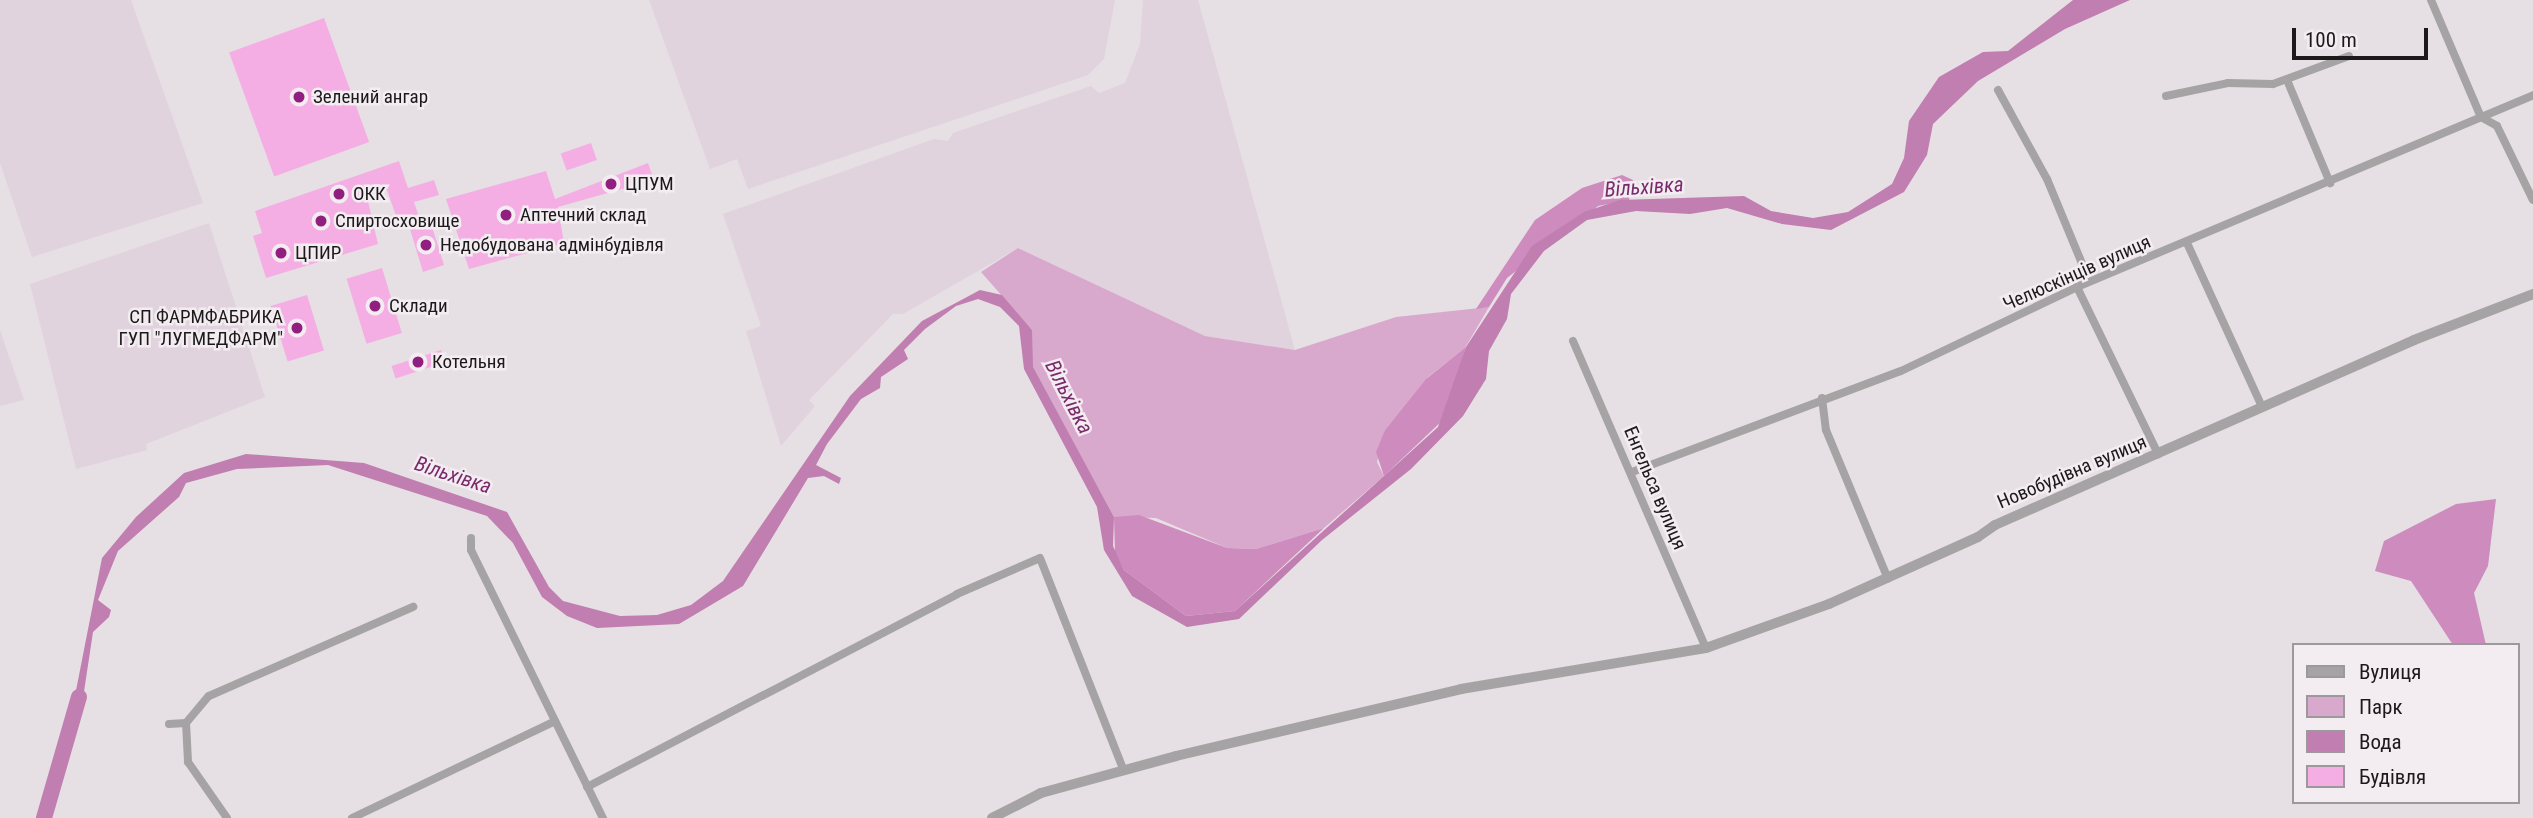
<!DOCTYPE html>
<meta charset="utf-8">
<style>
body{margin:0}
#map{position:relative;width:2533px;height:818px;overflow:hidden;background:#e6dfe4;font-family:"Roboto Condensed",sans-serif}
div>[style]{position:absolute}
.built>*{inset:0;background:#e1d3dd}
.green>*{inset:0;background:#d9a9cd}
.forest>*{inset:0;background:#ce8bbe}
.water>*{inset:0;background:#c07eb1}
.river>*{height:16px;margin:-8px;padding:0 8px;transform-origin:8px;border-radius:8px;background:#c07eb1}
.building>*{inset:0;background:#f4aee3;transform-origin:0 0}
.minor>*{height:8px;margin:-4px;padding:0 4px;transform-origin:4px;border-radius:4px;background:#a6a3a5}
.tertiary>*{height:10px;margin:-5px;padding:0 5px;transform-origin:5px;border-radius:5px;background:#a6a3a5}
.dots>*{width:19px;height:19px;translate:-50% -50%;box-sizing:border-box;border:4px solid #f3ecf1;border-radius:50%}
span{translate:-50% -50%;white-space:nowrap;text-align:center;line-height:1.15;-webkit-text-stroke:5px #f3ecf1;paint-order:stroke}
.poi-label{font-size:19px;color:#1c191b}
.left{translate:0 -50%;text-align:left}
.right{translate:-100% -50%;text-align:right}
.street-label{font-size:19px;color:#1c191b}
.water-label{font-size:21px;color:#792a6b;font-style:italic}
.legend{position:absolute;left:2292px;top:643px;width:228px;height:161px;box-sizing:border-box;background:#f3ecf1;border:2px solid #9d989b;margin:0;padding:9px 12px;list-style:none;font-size:21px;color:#1c191b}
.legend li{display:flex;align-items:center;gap:14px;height:35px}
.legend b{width:35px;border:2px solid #9d989b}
.scale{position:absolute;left:2292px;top:28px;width:136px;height:32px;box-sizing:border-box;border:4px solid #1c191b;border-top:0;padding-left:9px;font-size:21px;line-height:24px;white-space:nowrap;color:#1c191b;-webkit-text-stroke:5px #f3ecf1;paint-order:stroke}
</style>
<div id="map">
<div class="built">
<div style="clip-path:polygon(0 0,131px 0,203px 203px,32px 257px,0 163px)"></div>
<div style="clip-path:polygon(649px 0,1115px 0,1104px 59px,1088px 75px,748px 189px,737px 159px,710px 169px)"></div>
<div style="clip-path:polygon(1143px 0,1198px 0,1295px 350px,1205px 336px,1018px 248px,903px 314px,893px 314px,809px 400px,815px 406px,781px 446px,746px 331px,761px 326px,723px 214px,934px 139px,948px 141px,953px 133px,1091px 86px,1099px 93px,1125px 83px,1140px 44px)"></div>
<div style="clip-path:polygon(209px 223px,265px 397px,146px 444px,147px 450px,76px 469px,30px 284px)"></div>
<div style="clip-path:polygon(0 330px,24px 400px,0 406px)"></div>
</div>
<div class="green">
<div style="clip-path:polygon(1018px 248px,1205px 336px,1295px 350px,1396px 317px,1489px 307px,1465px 348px,1428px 377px,1385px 430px,1377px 462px,1384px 476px,1324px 528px,1256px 549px,1227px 548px,1156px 518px,1114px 517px,1032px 367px,1032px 330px,981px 272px)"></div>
</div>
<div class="forest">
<div style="clip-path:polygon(1622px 175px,1633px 180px,1629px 200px,1598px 206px,1507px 278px,1489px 307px,1476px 309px,1535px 220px,1582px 188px)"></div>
<div style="clip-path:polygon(1466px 347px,1445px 418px,1384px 476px,1376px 452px,1385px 430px,1426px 379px)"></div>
<div style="clip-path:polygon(2496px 499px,2488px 566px,2474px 593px,2486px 645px,2453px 645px,2411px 581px,2375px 571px,2384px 541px,2456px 504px)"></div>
<div style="clip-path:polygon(1139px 515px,1227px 548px,1256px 549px,1324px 528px,1235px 611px,1186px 616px,1124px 570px,1115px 552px,1114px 517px)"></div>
</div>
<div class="water">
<div style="clip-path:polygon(2073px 0,2130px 0,2065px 29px,1978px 81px,1933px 124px,1927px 155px,1904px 192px,1831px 230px,1782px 224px,1727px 208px,1690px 214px,1636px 211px,1587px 220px,1544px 251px,1511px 294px,1507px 319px,1489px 351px,1486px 379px,1463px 416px,1411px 469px,1322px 540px,1239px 619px,1187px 627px,1132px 596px,1104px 550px,1097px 507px,1024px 369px,1019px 326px,1000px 307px,978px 299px,956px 306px,925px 329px,904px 350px,908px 359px,881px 377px,880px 388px,861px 399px,827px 444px,816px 465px,841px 478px,839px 484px,824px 476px,808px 478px,743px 586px,679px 624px,597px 628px,567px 616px,542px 597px,513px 543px,487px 516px,328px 465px,237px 469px,186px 483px,179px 497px,118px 551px,98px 600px,111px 610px,109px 617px,93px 632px,80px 718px,71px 716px,102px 558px,136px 517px,184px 473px,246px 454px,364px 463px,507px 512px,549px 587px,563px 601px,620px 616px,657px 615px,691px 605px,723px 581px,850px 396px,922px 321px,980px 290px,1002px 295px,1032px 330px,1033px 367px,1114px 517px,1113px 546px,1124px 570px,1186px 616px,1235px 611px,1438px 427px,1466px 347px,1532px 246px,1584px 212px,1620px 200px,1744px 196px,1771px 211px,1813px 218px,1848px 212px,1892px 184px,1904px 158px,1909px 121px,1939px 77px,1983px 52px,2008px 51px)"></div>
</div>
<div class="river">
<div style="left:44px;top:818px;width:126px;rotate:-73.9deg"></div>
</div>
<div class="building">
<div style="left:324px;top:18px;width:132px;height:101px;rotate:70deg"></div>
<div style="left:591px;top:143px;width:18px;height:32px;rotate:71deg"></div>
<div style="clip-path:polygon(399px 161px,408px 188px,434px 180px,439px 195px,414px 202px,420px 220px,429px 217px,444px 265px,423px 272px,406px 216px,397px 219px,387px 190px,367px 197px,378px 244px,266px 278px,253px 236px,262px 233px,255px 211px)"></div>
<div style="clip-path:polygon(648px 163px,654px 180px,558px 207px,564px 243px,469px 269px,446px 199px,546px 171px,555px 199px)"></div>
<div style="left:382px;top:268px;width:68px;height:37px;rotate:73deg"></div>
<div style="left:307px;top:295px;width:58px;height:38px;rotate:73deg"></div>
<div style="left:441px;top:350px;width:13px;height:52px;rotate:72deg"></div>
</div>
<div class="minor">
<div style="left:2431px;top:0;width:127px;rotate:66.9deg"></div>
<div style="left:2481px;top:117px;width:18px;rotate:29deg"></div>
<div style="left:2497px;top:126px;width:82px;rotate:64.1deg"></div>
<div style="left:2287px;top:80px;width:112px;rotate:67.3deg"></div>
<div style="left:1998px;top:90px;width:102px;rotate:61.2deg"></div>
<div style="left:2047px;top:179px;width:94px;rotate:67.5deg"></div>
<div style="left:2083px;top:266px;width:22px;rotate:106deg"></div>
<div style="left:2077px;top:287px;width:186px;rotate:64.1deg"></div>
<div style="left:2166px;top:96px;width:63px;rotate:-11.8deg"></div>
<div style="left:2228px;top:83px;width:45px;rotate:1.3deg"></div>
<div style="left:2273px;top:84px;width:81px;rotate:-20.2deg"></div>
<div style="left:2187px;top:243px;width:180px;rotate:65.4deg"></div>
<div style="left:1573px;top:341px;width:335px;rotate:66.6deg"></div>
<div style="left:1822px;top:398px;width:32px;rotate:83deg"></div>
<div style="left:1826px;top:430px;width:161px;rotate:67.4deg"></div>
<div style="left:1632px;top:472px;width:287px;rotate:-20.6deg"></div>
<div style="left:1901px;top:371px;width:195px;rotate:-25.5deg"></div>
<div style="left:2077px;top:287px;width:495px;rotate:-22.8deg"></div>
<div style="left:471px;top:538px;width:12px;rotate:90deg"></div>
<div style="left:471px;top:550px;width:299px;rotate:63.8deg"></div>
<div style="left:186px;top:723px;width:39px;rotate:87deg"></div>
<div style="left:188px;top:762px;width:68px;rotate:55.1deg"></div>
<div style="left:169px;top:724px;width:17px;rotate:-3deg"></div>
<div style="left:186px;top:723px;width:35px;rotate:-50deg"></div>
<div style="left:209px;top:696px;width:223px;rotate:-23.6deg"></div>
<div style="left:587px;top:787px;width:417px;rotate:-27.5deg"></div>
<div style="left:957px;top:594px;width:90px;rotate:-23.4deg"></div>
<div style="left:1040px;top:558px;width:227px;rotate:68.5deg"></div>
<div style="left:352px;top:818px;width:225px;rotate:-25.5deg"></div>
</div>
<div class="tertiary">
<div style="left:992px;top:818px;width:55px;rotate:-27deg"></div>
<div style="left:1041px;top:793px;width:140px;rotate:-15.3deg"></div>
<div style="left:1176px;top:756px;width:293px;rotate:-13.2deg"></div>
<div style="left:1461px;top:689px;width:248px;rotate:-9.5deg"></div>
<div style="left:1706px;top:648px;width:131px;rotate:-19.7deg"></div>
<div style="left:1829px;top:604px;width:163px;rotate:-24.2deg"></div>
<div style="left:1978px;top:537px;width:21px;rotate:-35deg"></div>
<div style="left:1995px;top:525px;width:458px;rotate:-23.8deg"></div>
<div style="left:2414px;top:340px;width:128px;rotate:-21.1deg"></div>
</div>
<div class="dots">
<div style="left:299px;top:97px;background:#911f80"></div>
<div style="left:611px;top:184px;background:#911f80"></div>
<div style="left:339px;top:194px;background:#911f80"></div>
<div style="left:506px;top:215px;background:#911f80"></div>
<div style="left:321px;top:221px;background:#911f80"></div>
<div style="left:426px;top:245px;background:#911f80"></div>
<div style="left:281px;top:253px;background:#911f80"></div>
<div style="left:375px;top:306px;background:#911f80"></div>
<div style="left:297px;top:328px;background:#911f80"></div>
<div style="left:418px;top:362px;background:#911f80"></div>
</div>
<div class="poi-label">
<span class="left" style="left:313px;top:97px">Зелений ангар</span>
<span class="left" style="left:625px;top:184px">ЦПУМ</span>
<span class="left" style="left:353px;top:194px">ОКК</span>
<span class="left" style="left:520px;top:215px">Аптечний склад</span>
<span class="left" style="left:335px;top:221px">Спиртосховище</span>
<span class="left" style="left:440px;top:245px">Недобудована адмінбудівля</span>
<span class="left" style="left:295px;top:253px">ЦПИР</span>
<span class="left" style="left:389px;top:306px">Склади</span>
<span class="right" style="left:283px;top:328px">СП ФАРМФАБРИКА<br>ГУП "ЛУГМЕДФАРМ"</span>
<span class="left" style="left:432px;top:362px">Котельня</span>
</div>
<div class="street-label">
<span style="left:2077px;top:273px;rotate:-24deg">Челюскінців вулиця</span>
<span style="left:2072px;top:472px;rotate:-23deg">Новобудівна вулиця</span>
<span style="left:1655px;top:488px;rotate:67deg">Енгельса вулиця</span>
</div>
<div class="water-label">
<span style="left:1644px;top:187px;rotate:-4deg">Вільхівка</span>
<span style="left:1069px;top:397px;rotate:63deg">Вільхівка</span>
<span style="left:453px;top:475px;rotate:18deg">Вільхівка</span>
</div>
<ul class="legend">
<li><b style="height:9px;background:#a6a3a5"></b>Вулиця</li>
<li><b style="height:19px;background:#d9a9cd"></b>Парк</li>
<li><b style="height:19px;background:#c07eb1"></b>Вода</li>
<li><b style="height:19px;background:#f4aee3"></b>Будівля</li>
</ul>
<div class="scale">100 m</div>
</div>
